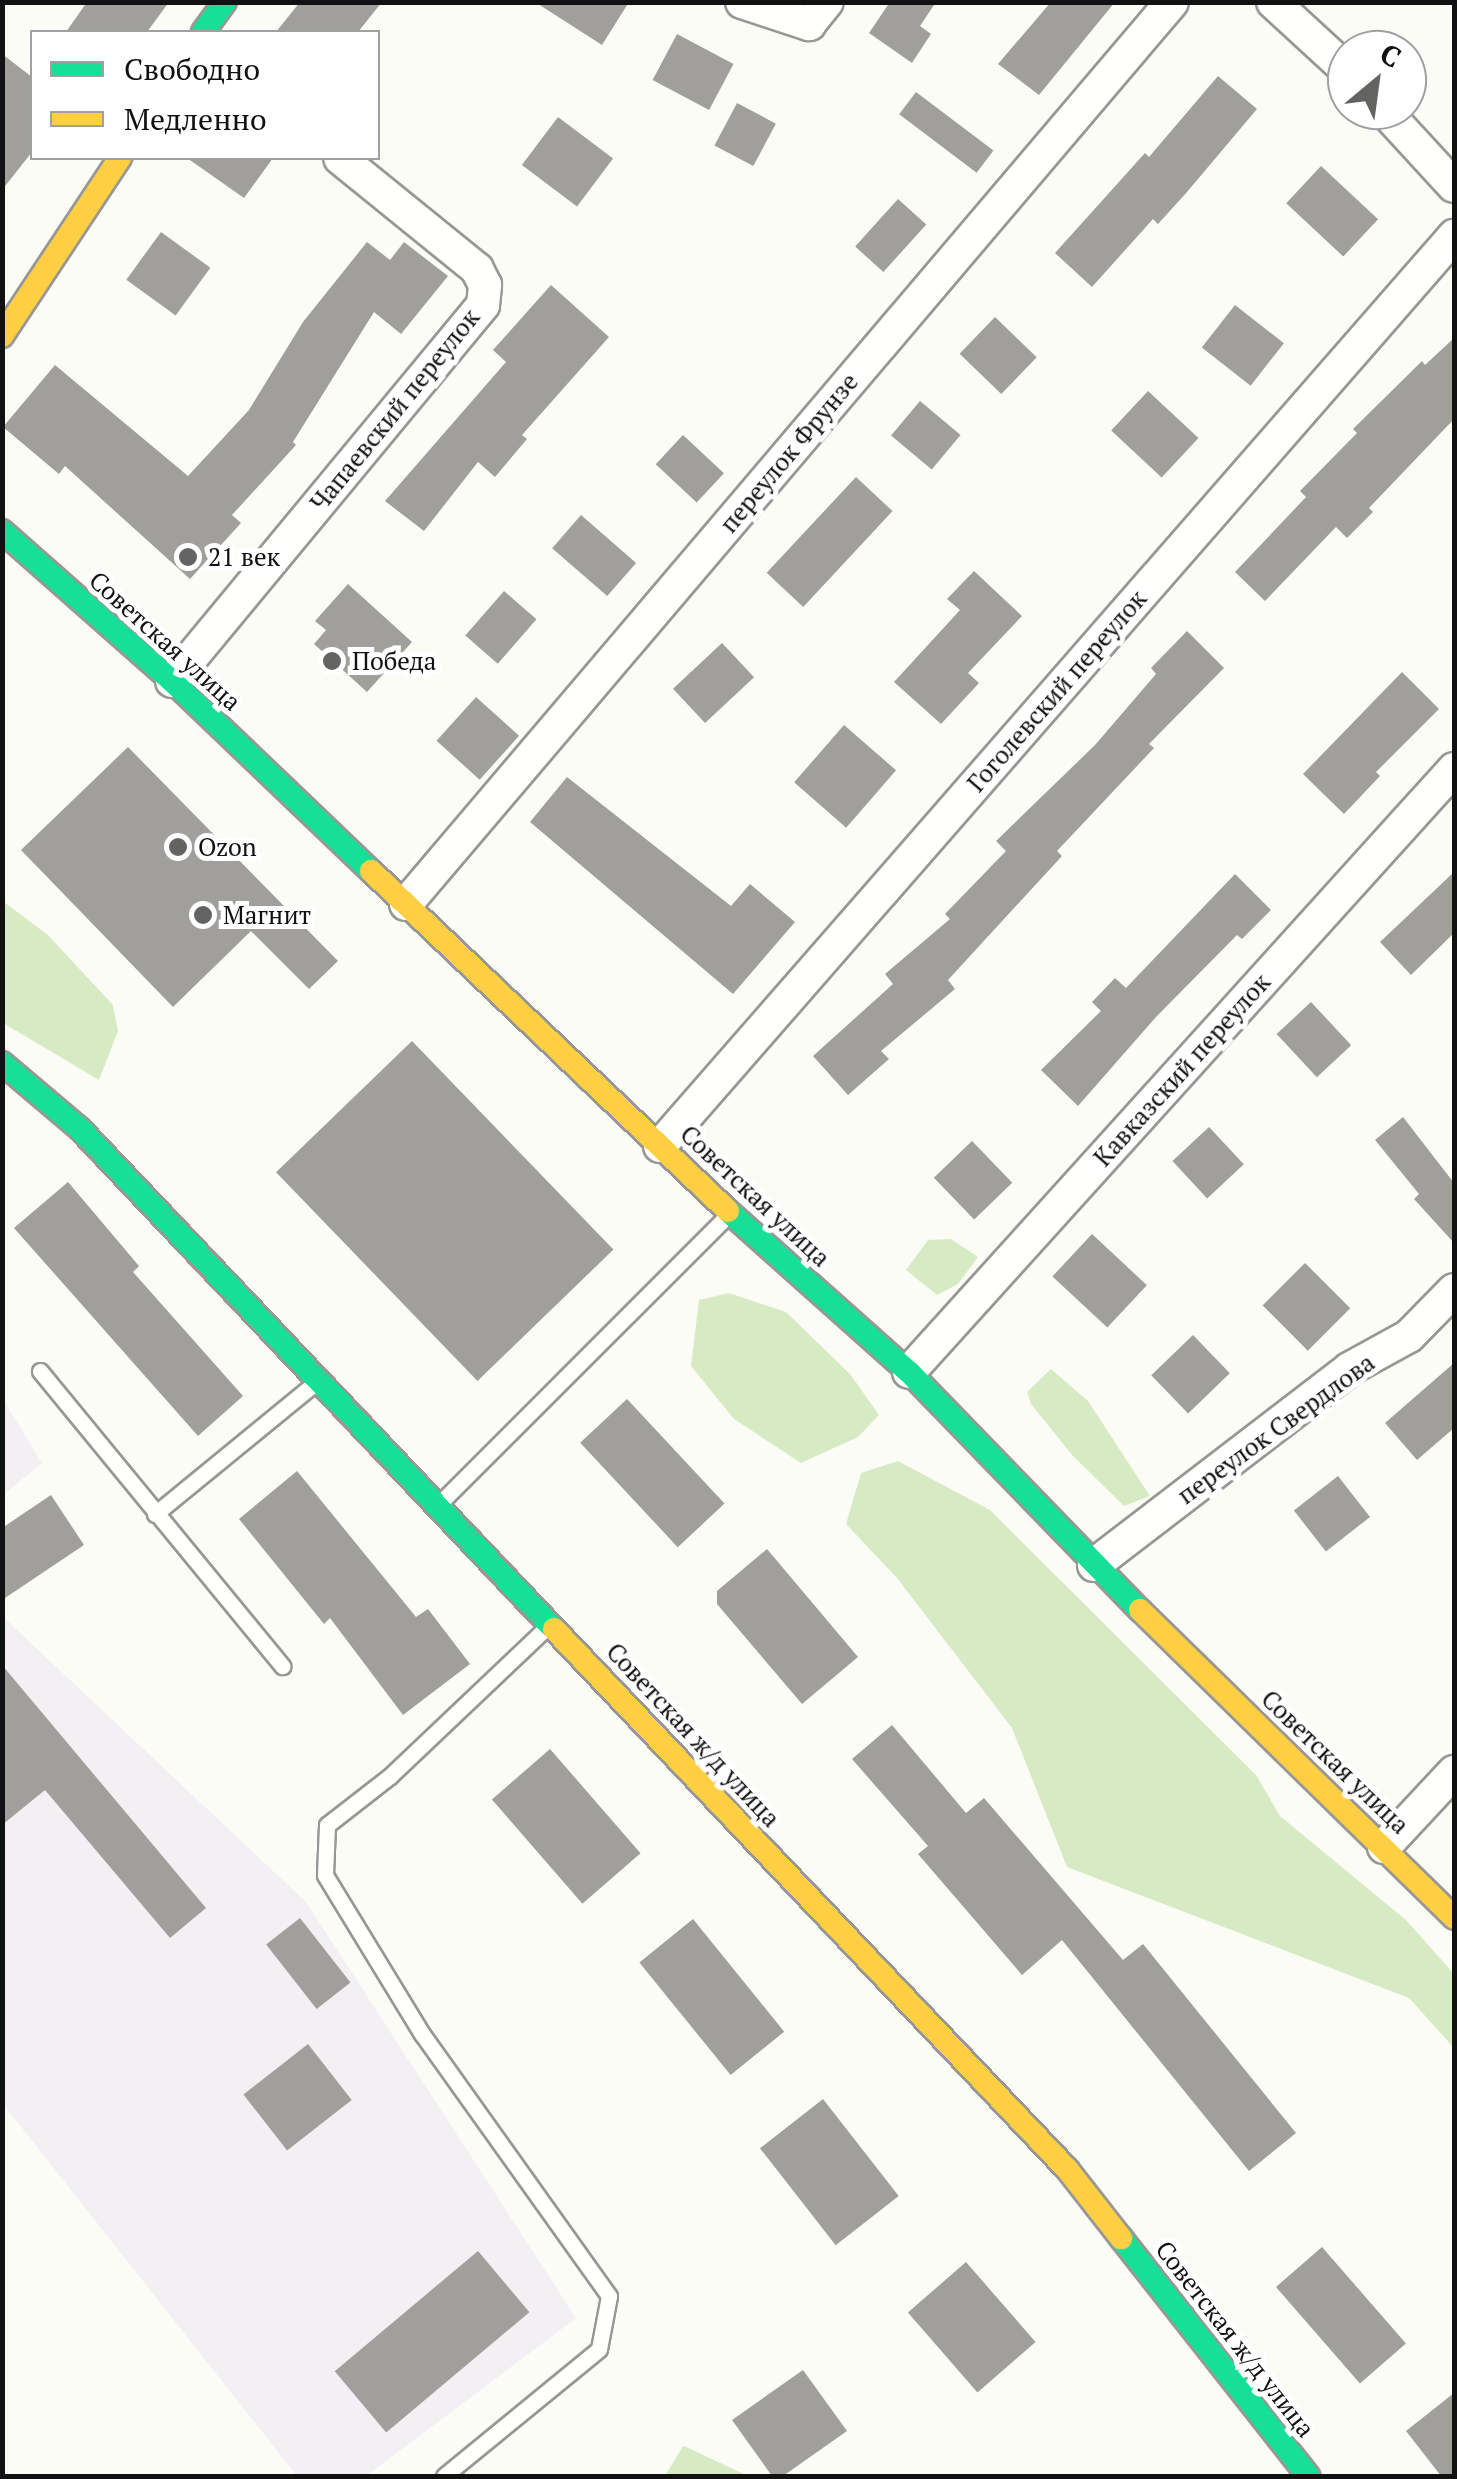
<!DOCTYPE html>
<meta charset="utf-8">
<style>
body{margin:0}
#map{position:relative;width:1457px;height:2479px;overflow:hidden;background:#fcfcf7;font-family:"PT Serif",serif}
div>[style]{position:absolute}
.industrial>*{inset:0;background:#f4eff3}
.forest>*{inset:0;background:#d6ebc4}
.building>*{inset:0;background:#a09f9c;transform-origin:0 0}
.roads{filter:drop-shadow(2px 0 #979795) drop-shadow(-2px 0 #979795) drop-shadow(0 2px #979795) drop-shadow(0 -2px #979795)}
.lane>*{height:15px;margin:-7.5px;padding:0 7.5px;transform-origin:7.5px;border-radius:7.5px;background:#fffffe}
.street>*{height:32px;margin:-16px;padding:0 16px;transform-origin:16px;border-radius:16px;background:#fffffe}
.fast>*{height:22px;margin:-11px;padding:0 11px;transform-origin:11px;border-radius:11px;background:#16e098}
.slow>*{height:22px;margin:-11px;padding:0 11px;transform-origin:11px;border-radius:11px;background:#ffcf43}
.dots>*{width:28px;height:28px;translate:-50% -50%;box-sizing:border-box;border:5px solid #fff;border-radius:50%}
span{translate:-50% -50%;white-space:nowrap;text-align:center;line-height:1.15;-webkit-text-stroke:10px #fff;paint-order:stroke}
.street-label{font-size:25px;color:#111}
.poi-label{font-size:25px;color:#111}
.left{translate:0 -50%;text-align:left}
.frame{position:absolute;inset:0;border:5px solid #111;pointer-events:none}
.legend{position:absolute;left:30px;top:30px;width:350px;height:130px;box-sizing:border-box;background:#fff;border:2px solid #a0a0a0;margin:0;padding:12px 18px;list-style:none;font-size:30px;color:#111}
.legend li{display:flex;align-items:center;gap:20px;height:50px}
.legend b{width:50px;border:2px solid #a0a0a0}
.north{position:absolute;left:1327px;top:30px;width:100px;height:100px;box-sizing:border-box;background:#fff;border:2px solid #a0a0a0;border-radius:50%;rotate:29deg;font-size:28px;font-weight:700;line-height:40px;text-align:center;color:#111}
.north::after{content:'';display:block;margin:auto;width:35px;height:45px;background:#636362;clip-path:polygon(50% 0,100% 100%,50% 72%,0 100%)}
</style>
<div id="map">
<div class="industrial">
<div style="clip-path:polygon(3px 1399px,42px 1463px,3px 1495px,2px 1495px)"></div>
<div style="clip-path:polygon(2px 1616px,306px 1902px,576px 2318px,366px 2476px,297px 2476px,3px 2104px)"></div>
</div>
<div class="forest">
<div style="clip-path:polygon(4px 902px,48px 935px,113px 1005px,118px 1031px,99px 1080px,3px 1023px)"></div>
<div style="clip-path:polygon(951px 1239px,978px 1257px,958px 1284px,937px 1295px,906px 1270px,928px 1240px)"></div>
<div style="clip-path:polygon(729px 1293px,786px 1312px,850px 1374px,879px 1415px,858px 1437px,801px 1463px,734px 1419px,691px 1366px,699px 1300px)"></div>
<div style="clip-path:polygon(1051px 1369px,1088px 1401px,1150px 1496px,1124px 1506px,1073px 1456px,1031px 1404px,1027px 1392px)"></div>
<div style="clip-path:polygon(898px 1461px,990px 1510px,1256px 1775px,1280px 1816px,1406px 1920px,1454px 1974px,1454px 2048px,1409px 1998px,1067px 1867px,1012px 1728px,897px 1578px,846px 1524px,861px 1473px)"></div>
<div style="clip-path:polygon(683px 2446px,684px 2446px,748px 2476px,665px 2476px)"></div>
</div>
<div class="building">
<div style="clip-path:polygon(87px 2px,169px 2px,147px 32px,66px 32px)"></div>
<div style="clip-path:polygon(300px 2px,382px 2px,358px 32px,276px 32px)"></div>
<div style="clip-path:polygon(535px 2px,629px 2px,602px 45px)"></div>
<div style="clip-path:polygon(890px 2px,936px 2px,920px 26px,931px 34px,912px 63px,869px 33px)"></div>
<div style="clip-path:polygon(1051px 2px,1115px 2px,1039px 95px,998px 64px)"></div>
<div style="left:677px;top:34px;width:64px;height:52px;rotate:28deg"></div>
<div style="clip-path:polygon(2px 54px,32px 77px,32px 152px,2px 190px)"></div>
<div style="clip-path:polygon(1218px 76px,1257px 109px,1187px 192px,1158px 224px,1153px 219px,1092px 287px,1055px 253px,1145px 153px,1149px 157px)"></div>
<div style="left:916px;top:92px;width:97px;height:28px;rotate:37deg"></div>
<div style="left:737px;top:103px;width:44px;height:48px;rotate:28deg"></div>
<div style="left:558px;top:117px;width:69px;height:60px;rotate:37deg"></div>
<div style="clip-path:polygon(187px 158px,273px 158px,244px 198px)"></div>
<div style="left:1321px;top:166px;width:78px;height:51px;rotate:43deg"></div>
<div style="left:898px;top:199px;width:38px;height:64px;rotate:42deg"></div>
<div style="left:161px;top:232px;width:61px;height:59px;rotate:36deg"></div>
<div style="clip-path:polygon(367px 242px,390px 260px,404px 242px,448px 276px,401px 334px,374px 312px,293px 442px,296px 445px,232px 515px,241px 523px,190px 579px,65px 466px,59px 474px,3px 427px,55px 365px,188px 476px,249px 410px,303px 322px)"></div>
<div style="clip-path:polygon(551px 285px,609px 337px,522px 435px,527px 439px,495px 477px,478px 462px,424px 531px,385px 501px,506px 362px,493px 350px)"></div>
<div style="left:1235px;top:305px;width:62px;height:54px;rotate:38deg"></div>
<div style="left:995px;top:317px;width:58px;height:51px;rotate:44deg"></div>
<div style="clip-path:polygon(1454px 338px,1454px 419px,1369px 508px,1373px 512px,1347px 538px,1336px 527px,1265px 601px,1235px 572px,1306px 497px,1300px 491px,1357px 433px,1353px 429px,1422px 361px,1425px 365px)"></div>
<div style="left:1148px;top:391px;width:69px;height:54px;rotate:43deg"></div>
<div style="left:920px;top:401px;width:53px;height:45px;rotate:40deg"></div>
<div style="left:683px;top:435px;width:56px;height:40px;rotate:43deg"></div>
<div style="left:856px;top:477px;width:50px;height:131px;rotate:43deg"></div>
<div style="left:581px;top:515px;width:73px;height:44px;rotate:41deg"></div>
<div style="clip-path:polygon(974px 571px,1022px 616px,968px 673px,979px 683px,941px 724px,894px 682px,960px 610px,947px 599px)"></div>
<div style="clip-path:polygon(348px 584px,412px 642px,367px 692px,314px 644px,326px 630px,315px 621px)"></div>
<div style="left:504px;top:591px;width:43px;height:59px;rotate:41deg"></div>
<div style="clip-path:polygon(1187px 631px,1224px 668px,1149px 744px,1154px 748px,1057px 851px,1062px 856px,948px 980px,955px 989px,881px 1051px,889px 1059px,848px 1095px,813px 1056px,893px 984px,885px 974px,950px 919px,945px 914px,1006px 851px,996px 841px,1095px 745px,1156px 674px,1151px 668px)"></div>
<div style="left:722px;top:643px;width:47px;height:67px;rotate:47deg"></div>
<div style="clip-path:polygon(1402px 672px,1439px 709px,1376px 772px,1380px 776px,1344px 814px,1303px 774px)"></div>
<div style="left:476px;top:697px;width:58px;height:59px;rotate:42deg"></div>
<div style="left:844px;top:725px;width:69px;height:76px;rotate:41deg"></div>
<div style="clip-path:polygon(128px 747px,338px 961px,309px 989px,251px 931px,173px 1007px,21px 850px)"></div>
<div style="clip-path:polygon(567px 777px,731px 906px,750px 884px,795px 922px,733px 994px,530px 822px)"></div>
<div style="clip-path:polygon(1454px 872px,1454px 933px,1411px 975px,1380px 942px)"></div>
<div style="clip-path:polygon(1235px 874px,1271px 910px,1242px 939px,1237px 935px,1156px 1017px,1078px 1106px,1041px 1070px,1101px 1011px,1092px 1002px,1115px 978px,1126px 988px)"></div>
<div style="left:1311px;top:1002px;width:59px;height:47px;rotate:47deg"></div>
<div style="left:412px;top:1041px;width:290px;height:189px;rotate:46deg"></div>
<div style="clip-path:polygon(1403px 1117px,1454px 1183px,1454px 1243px,1414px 1199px,1419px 1194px,1375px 1140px)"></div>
<div style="left:1209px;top:1127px;width:51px;height:50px;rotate:47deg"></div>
<div style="left:972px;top:1141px;width:58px;height:53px;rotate:46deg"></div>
<div style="clip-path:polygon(68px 1182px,139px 1266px,133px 1272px,243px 1396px,198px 1436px,14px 1228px)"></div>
<div style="left:1092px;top:1234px;width:75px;height:58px;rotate:43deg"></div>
<div style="left:1305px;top:1263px;width:64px;height:60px;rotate:45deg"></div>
<div style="left:1193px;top:1335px;width:53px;height:58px;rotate:46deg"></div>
<div style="clip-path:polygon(1454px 1363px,1454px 1428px,1417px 1460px,1385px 1423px)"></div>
<div style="left:627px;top:1399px;width:143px;height:64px;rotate:47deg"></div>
<div style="clip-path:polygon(297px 1471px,416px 1617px,428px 1609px,470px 1664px,403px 1715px,330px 1618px,324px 1624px,239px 1519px)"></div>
<div style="left:1338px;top:1476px;width:52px;height:56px;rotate:52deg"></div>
<div style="clip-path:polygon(51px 1495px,84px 1545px,2px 1600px,2px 1528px)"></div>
<div style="clip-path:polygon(767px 1549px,858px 1657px,802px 1704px,717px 1604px,717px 1591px)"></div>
<div style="clip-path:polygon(2px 1665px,206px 1908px,170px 1938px,45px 1790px,2px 1825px)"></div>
<div style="clip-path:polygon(892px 1725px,966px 1813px,984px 1798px,1123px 1960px,1143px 1944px,1296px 2133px,1249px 2171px,1062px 1940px,1022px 1975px,918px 1854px,928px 1846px,852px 1759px)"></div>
<div style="left:550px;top:1749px;width:138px;height:77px;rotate:49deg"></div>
<div style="left:300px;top:1918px;width:82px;height:43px;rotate:52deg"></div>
<div style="left:693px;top:1919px;width:145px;height:69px;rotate:51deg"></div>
<div style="left:308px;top:2044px;width:71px;height:82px;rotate:52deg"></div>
<div style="left:823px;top:2099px;width:123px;height:80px;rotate:52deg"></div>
<div style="left:1322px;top:2247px;width:128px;height:61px;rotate:49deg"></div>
<div style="left:478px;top:2251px;width:80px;height:187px;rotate:50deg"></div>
<div style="left:966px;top:2262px;width:106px;height:77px;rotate:49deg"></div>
<div style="clip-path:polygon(803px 2370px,847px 2431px,783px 2476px,772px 2476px,732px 2420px)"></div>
<div style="clip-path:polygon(1454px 2393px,1454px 2476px,1441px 2476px,1406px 2431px)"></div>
</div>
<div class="roads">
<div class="lane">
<div style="left:40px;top:1371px;width:382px;rotate:50.6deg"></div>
<div style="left:439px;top:1504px;width:407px;rotate:-45deg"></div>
<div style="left:155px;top:1514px;width:207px;rotate:-39.3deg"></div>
<div style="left:444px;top:2476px;width:200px;rotate:-39.3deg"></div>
<div style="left:599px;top:2349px;width:54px;rotate:-79.3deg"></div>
<div style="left:609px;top:2296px;width:322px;rotate:-125.5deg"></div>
<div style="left:422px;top:2034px;width:186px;rotate:-121.4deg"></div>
<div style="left:325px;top:1875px;width:50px;rotate:-87.7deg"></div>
<div style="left:327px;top:1825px;width:80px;rotate:-37.9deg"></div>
<div style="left:390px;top:1776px;width:216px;rotate:-43.5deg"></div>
</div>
<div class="street">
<div style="left:742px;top:2px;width:71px;rotate:18.2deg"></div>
<div style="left:809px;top:24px;width:28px;rotate:-51deg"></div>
<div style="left:1273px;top:2px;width:100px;rotate:42.6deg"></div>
<div style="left:1384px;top:110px;width:103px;rotate:47.4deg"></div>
<div style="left:172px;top:681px;width:488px;rotate:-50.4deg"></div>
<div style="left:483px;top:305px;width:20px;rotate:-84deg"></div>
<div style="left:485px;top:285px;width:18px;rotate:-117deg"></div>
<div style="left:477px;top:269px;width:176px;rotate:-141deg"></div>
<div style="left:406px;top:904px;width:1183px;rotate:-49.66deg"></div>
<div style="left:660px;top:1146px;width:1208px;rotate:-48.89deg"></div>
<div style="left:909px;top:1372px;width:813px;rotate:-47.89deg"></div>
<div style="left:1094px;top:1565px;width:322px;rotate:-37.5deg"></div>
<div style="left:1349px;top:1369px;width:68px;rotate:-28.8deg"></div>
<div style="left:1409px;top:1336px;width:64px;rotate:-45.6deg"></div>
<div style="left:1384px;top:1847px;width:103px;rotate:-47deg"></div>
</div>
<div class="fast">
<div style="left:203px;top:32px;width:37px;rotate:-54deg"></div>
<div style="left:2px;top:531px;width:227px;rotate:41.4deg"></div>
<div style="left:172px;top:681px;width:275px;rotate:43.7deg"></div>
<div style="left:2px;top:1063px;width:101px;rotate:40.2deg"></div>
<div style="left:79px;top:1128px;width:690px;rotate:46.53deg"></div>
<div style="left:728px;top:1211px;width:242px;rotate:41.7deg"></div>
<div style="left:909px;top:1372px;width:332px;rotate:45.9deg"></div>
<div style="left:1121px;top:2238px;width:303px;rotate:51.8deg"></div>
</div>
<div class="slow">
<div style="left:2px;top:336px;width:214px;rotate:-56.5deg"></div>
<div style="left:371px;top:871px;width:493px;rotate:43.6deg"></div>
<div style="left:1140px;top:1610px;width:440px;rotate:44.4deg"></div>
<div style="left:554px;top:1629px;width:745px;rotate:46.47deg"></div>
<div style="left:1067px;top:2169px;width:88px;rotate:52deg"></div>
</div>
</div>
<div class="dots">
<div style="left:188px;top:557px;background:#636362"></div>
<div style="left:332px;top:661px;background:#636362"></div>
<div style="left:178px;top:847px;background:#636362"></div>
<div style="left:203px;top:915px;background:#636362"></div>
</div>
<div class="street-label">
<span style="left:395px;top:410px;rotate:-51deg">Чапаевский переулок</span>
<span style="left:789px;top:453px;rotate:-50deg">переулок Фрунзе</span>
<span style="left:165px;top:641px;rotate:42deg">Советская улица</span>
<span style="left:1057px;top:691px;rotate:-49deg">Гоголевский переулок</span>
<span style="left:1182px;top:1070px;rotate:-48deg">Кавказский переулок</span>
<span style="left:755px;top:1196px;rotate:43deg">Советская улица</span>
<span style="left:1276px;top:1429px;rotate:-36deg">переулок Свердлова</span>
<span style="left:693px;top:1735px;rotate:47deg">Советская ж/д улица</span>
<span style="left:1335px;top:1762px;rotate:44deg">Советская улица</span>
<span style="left:1235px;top:2339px;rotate:52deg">Советская ж/д улица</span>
</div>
<div class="poi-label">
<span class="left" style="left:208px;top:557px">21 век</span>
<span class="left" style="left:352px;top:661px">Победа</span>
<span class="left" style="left:198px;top:847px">Ozon</span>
<span class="left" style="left:223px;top:915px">Магнит</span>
</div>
<div class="frame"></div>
<ul class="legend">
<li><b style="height:12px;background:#16e098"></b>Свободно</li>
<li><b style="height:12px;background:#ffcf43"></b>Медленно</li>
</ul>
<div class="north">С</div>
</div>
